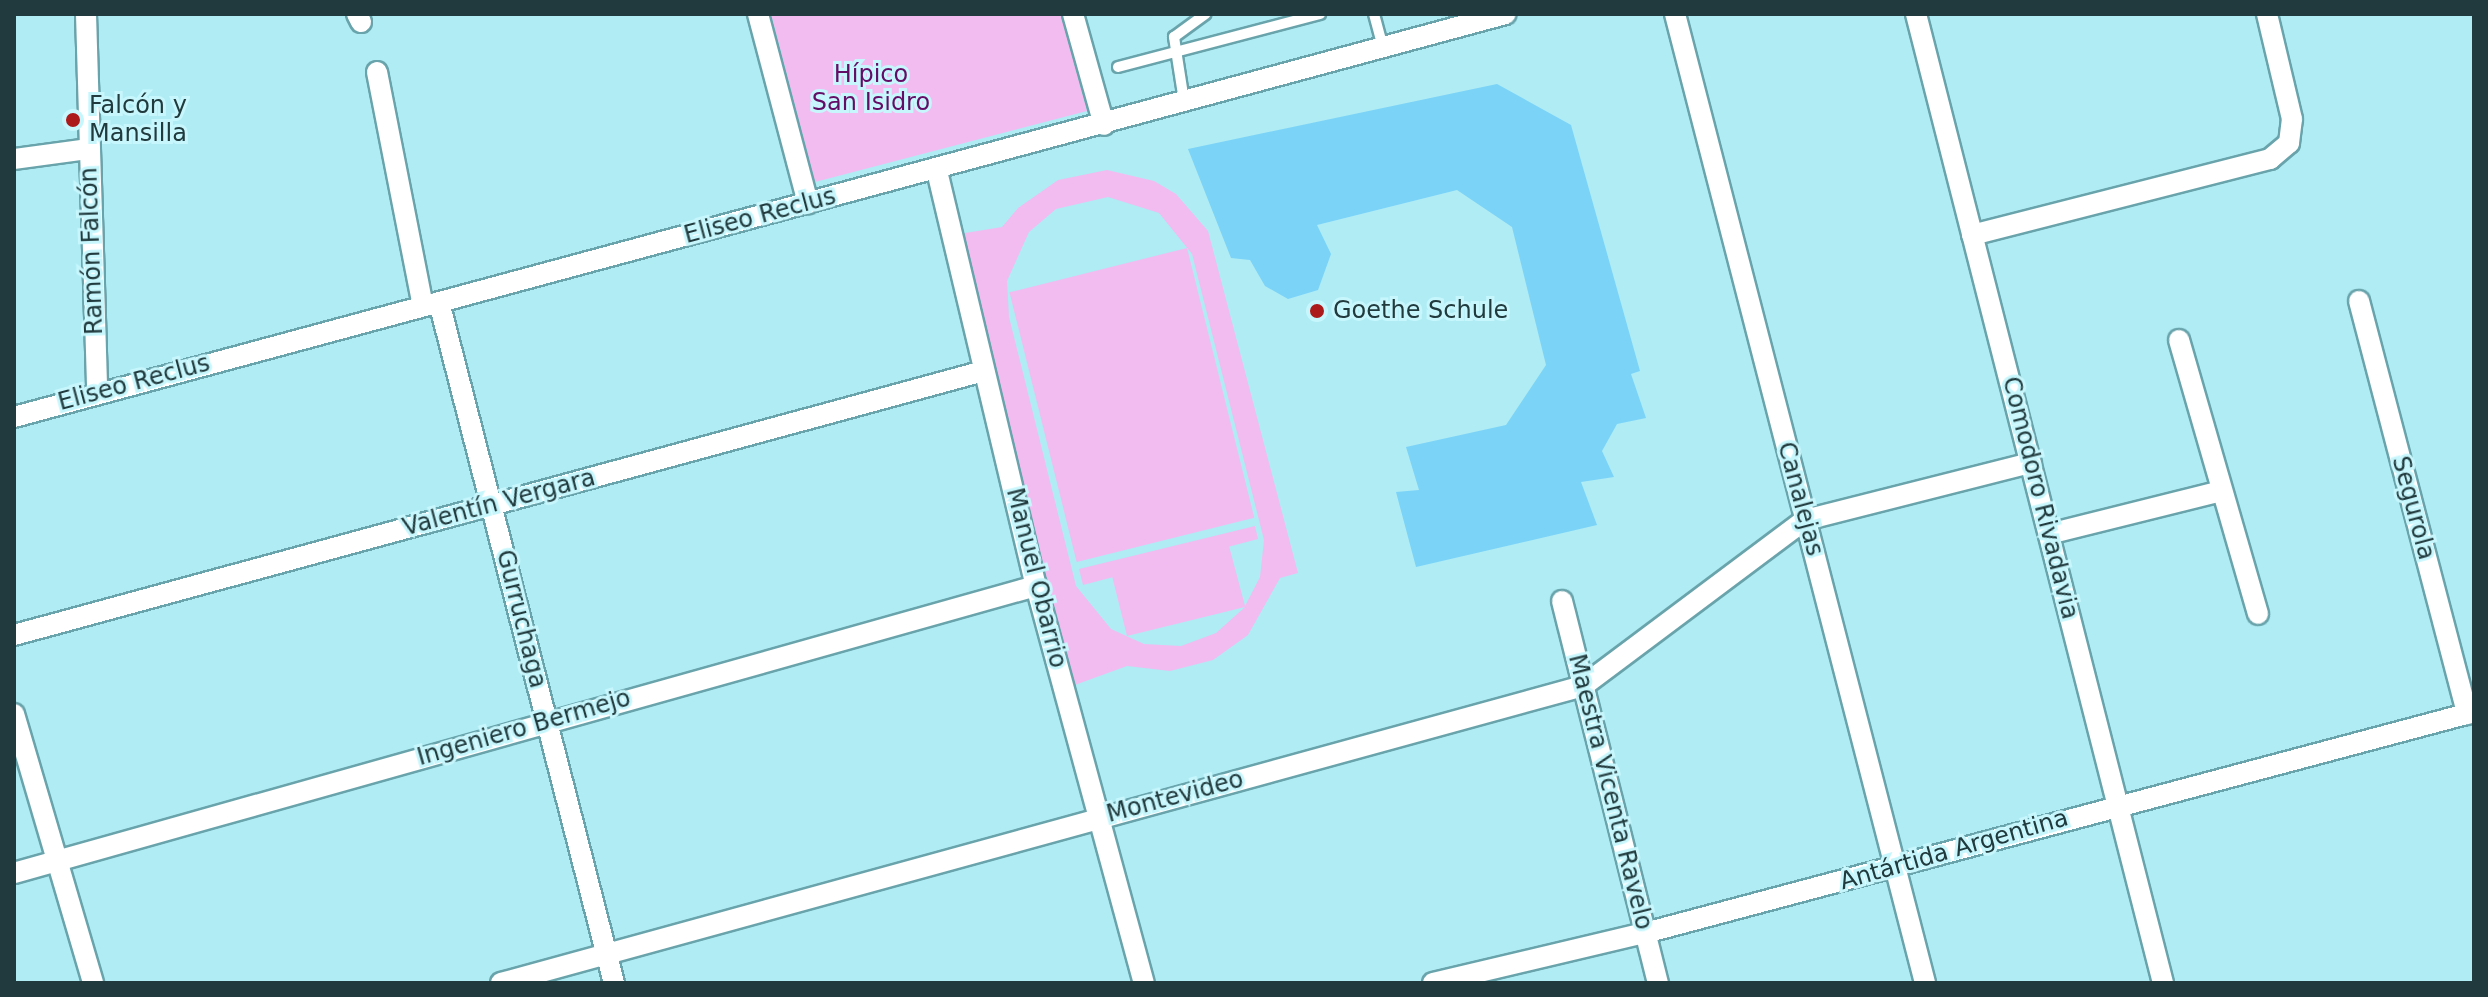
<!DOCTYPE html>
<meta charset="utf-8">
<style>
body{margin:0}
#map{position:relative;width:2488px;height:997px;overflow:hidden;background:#afecf4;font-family:"DejaVu Sans",sans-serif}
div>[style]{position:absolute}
.green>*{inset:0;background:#f2bcf1;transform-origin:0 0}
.building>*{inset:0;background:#7bd3f8}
.roads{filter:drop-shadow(2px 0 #69a3ab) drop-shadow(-2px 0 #69a3ab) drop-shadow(0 2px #69a3ab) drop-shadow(0 -2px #69a3ab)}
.service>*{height:10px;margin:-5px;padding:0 5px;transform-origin:5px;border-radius:5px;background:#fff}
.minor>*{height:20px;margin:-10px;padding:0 10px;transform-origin:10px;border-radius:10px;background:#fff}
.dots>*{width:22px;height:22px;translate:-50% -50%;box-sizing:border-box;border:4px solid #c7f7fd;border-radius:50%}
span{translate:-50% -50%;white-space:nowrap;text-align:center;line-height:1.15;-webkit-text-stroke:6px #c7f7fd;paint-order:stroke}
.park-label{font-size:24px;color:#640d66}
.poi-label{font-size:24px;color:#213a3d}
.left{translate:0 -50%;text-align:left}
.street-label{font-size:24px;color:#213a3d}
.frame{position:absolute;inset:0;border:16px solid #213a3d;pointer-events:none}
</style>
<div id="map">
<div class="green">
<div style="clip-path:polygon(771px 14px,1061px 14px,1087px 111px,815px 182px)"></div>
<div style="clip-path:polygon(evenodd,1107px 170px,1154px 181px,1176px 194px,1208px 231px,1298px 573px,1280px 578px,1248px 635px,1213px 660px,1170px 671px,1127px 666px,1072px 686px,959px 234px,1002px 227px,1018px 208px,1058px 180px,1107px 170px,1108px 197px,1159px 213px,1192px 254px,1264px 540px,1260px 577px,1245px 606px,1229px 546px,1112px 576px,1127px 636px,1245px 607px,1216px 633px,1181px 646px,1144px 644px,1111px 629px,1076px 586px,1009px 317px,1007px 281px,1029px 232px,1056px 209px,1108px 197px)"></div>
<div style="left:1187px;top:248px;width:278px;height:183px;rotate:76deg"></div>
<div style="clip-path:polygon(1255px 526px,1258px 539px,1083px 585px,1079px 569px)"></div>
</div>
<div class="building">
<div style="clip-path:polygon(1497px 84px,1571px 125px,1640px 371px,1631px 374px,1646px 418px,1617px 424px,1602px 451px,1614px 477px,1581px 482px,1597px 525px,1416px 567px,1396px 492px,1419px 490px,1406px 447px,1506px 425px,1546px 365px,1512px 227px,1457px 190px,1317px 225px,1331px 254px,1318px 290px,1288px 299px,1265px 286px,1250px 260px,1231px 258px,1188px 149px)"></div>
</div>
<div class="roads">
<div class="service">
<div style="left:1374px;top:14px;width:35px;rotate:75deg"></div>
<div style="left:1118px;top:67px;width:209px;rotate:-14.7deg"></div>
<div style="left:1184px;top:101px;width:65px;rotate:-98.9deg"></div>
<div style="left:1174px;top:37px;width:39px;rotate:-36deg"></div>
</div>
<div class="minor">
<div style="left:86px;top:14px;width:378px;rotate:88.3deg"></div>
<div style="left:357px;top:14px;width:9px;rotate:63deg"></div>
<div style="left:758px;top:14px;width:196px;rotate:75.2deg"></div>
<div style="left:1073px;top:14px;width:115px;rotate:74.4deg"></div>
<div style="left:1675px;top:14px;width:1001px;rotate:75.53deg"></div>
<div style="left:1916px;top:14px;width:1000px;rotate:75.7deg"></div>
<div style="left:377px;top:72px;width:238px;rotate:78.9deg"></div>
<div style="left:14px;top:159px;width:75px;rotate:-7.7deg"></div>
<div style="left:937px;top:171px;width:427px;rotate:76.6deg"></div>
<div style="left:1036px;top:586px;width:411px;rotate:74.8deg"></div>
<div style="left:1972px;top:235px;width:308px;rotate:-14.3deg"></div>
<div style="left:2270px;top:159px;width:25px;rotate:-40deg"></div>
<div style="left:2289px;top:143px;width:24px;rotate:-83deg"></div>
<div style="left:2292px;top:119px;width:108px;rotate:-103.4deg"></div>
<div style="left:2359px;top:301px;width:427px;rotate:75.3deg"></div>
<div style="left:439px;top:302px;width:703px;rotate:75.59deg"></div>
<div style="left:2179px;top:340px;width:285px;rotate:73.9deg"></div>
<div style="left:14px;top:417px;width:1545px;rotate:-15.12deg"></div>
<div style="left:2049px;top:534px;width:178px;rotate:-14deg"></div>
<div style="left:1562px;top:601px;width:394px;rotate:75.9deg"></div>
<div style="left:14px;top:635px;width:1005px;rotate:-15.23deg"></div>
<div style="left:14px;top:714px;width:280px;rotate:73.6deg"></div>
<div style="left:14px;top:873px;width:1062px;rotate:-15.69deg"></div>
<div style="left:501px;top:983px;width:1122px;rotate:-15.35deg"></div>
<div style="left:1583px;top:686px;width:277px;rotate:-36.8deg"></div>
<div style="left:1805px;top:520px;width:233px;rotate:-14.2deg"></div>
<div style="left:1433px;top:983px;width:218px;rotate:-13.3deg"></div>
<div style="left:1645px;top:933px;width:858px;rotate:-14.93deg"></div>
</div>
</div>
<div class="dots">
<div style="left:73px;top:120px;background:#ac1a1c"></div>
<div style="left:1317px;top:311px;background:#ac1a1c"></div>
</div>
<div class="park-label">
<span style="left:871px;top:89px">Hípico<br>San Isidro</span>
</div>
<div class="poi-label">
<span class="left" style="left:89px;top:120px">Falcón y<br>Mansilla</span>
<span class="left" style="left:1333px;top:311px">Goethe Schule</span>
</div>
<div class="street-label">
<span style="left:760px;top:216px;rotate:-15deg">Eliseo Reclus</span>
<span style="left:92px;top:251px;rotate:-92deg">Ramón Falcón</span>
<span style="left:134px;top:383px;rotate:-15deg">Eliseo Reclus</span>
<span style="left:2040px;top:498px;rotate:76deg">Comodoro Rivadavia</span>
<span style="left:1800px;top:499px;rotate:75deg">Canalejas</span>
<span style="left:499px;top:503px;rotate:-15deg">Valentín Vergara</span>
<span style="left:2413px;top:508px;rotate:75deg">Segurola</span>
<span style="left:1036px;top:578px;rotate:76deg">Manuel Obarrio</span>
<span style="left:521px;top:619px;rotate:76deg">Gurruchaga</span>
<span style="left:524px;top:728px;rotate:-16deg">Ingeniero Bermejo</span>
<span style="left:1610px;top:792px;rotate:76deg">Maestra Vicenta Ravelo</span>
<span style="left:1175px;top:797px;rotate:-15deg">Montevideo</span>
<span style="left:1954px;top:850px;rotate:-16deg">Antártida Argentina</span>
</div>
<div class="frame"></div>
</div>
